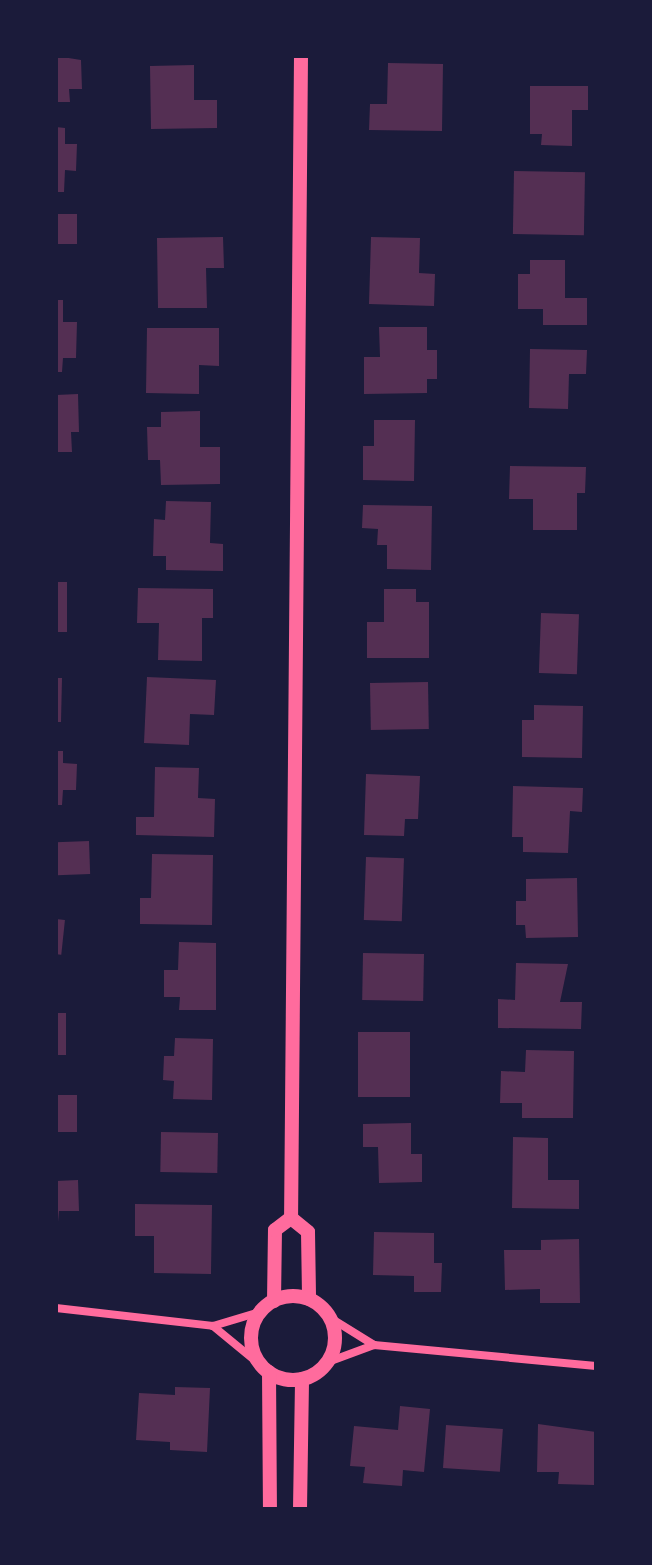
<!DOCTYPE html>
<style>
body{margin:0}
#map{position:relative;width:652px;height:1565px;overflow:hidden;background:#1b1b3a;font-family:Ubuntu,sans-serif}
div>[style]{position:absolute}
.building>*{inset:0;background:#542f53;transform-origin:0 0}
.minor>*{height:8px;margin:-4px;padding:0 4px;transform-origin:4px;border-radius:4px;background:#ff6b9d}
.tertiary>*{height:14px;margin:-7px;padding:0 7px;transform-origin:7px;border-radius:7px;background:#ff6b9d}
.tertiary>.ring{margin:-7px;padding:0;box-sizing:content-box;background:none;border:14px solid #ff6b9d;border-radius:50%}
span{translate:-50% -50%;white-space:nowrap;text-align:center;line-height:1.15;-webkit-text-stroke:7px #1b1b3a;paint-order:stroke}
.frame{position:absolute;inset:0;border:58px solid #1b1b3a;pointer-events:none}
</style>
<div id="map">
<div class="building">
<div style="clip-path:polygon(56px 56px,81px 60px,82px 89px,69px 89px,70px 102px,56px 102px)"></div>
<div style="clip-path:polygon(388px 63px,443px 64px,442px 131px,369px 130px,370px 104px,387px 104px)"></div>
<div style="clip-path:polygon(194px 65px,194px 100px,217px 100px,217px 128px,151px 129px,150px 66px)"></div>
<div style="clip-path:polygon(530px 86px,588px 86px,588px 110px,572px 110px,572px 146px,541px 145px,542px 134px,530px 134px)"></div>
<div style="clip-path:polygon(56px 127px,65px 128px,65px 144px,77px 144px,76px 171px,65px 170px,64px 192px,56px 192px)"></div>
<div style="left:514px;top:171px;width:71px;height:63px;rotate:1deg"></div>
<div style="left:56px;top:214px;width:21px;height:30px"></div>
<div style="clip-path:polygon(223px 237px,224px 268px,206px 268px,207px 308px,158px 308px,157px 238px)"></div>
<div style="clip-path:polygon(371px 237px,420px 238px,419px 273px,435px 274px,434px 306px,369px 304px)"></div>
<div style="clip-path:polygon(530px 260px,565px 260px,565px 298px,587px 298px,587px 325px,543px 325px,543px 309px,518px 309px,518px 274px,530px 274px)"></div>
<div style="clip-path:polygon(56px 300px,63px 300px,63px 322px,77px 322px,76px 358px,63px 358px,62px 372px,56px 372px)"></div>
<div style="clip-path:polygon(379px 327px,427px 327px,427px 350px,437px 350px,437px 379px,427px 379px,427px 393px,364px 394px,364px 357px,380px 357px)"></div>
<div style="clip-path:polygon(147px 328px,219px 328px,219px 366px,199px 365px,199px 394px,146px 393px)"></div>
<div style="clip-path:polygon(530px 349px,587px 350px,586px 374px,569px 374px,568px 409px,529px 408px)"></div>
<div style="clip-path:polygon(78px 394px,79px 432px,71px 432px,72px 452px,56px 452px,56px 395px)"></div>
<div style="clip-path:polygon(200px 411px,200px 447px,220px 447px,220px 484px,161px 485px,160px 460px,148px 460px,147px 427px,161px 427px,161px 412px)"></div>
<div style="clip-path:polygon(374px 420px,415px 420px,414px 481px,363px 480px,363px 446px,374px 446px)"></div>
<div style="clip-path:polygon(510px 466px,586px 467px,585px 493px,577px 493px,577px 530px,533px 530px,533px 499px,509px 499px)"></div>
<div style="clip-path:polygon(166px 501px,211px 502px,210px 543px,223px 544px,223px 571px,166px 570px,166px 556px,153px 556px,154px 519px,165px 520px)"></div>
<div style="clip-path:polygon(363px 505px,432px 506px,431px 570px,387px 569px,387px 545px,377px 545px,378px 529px,362px 528px)"></div>
<div style="left:56px;top:582px;width:11px;height:50px"></div>
<div style="clip-path:polygon(138px 588px,213px 589px,213px 618px,202px 618px,202px 661px,158px 660px,159px 623px,137px 623px)"></div>
<div style="clip-path:polygon(384px 589px,416px 589px,416px 602px,429px 602px,429px 658px,367px 658px,367px 622px,384px 622px)"></div>
<div style="left:541px;top:613px;width:38px;height:60px;rotate:2deg"></div>
<div style="clip-path:polygon(147px 677px,216px 680px,214px 715px,190px 714px,189px 745px,144px 743px)"></div>
<div style="clip-path:polygon(56px 678px,62px 678px,61px 722px,56px 722px)"></div>
<div style="left:428px;top:682px;width:47px;height:58px;rotate:89deg"></div>
<div style="clip-path:polygon(534px 705px,583px 706px,582px 758px,522px 757px,522px 720px,534px 720px)"></div>
<div style="clip-path:polygon(56px 751px,63px 751px,63px 763px,77px 764px,76px 790px,63px 790px,62px 805px,56px 805px)"></div>
<div style="clip-path:polygon(155px 767px,199px 768px,198px 798px,215px 799px,214px 837px,136px 835px,136px 817px,154px 817px)"></div>
<div style="clip-path:polygon(366px 774px,420px 776px,418px 819px,405px 819px,404px 836px,364px 835px)"></div>
<div style="clip-path:polygon(513px 786px,583px 788px,582px 812px,570px 811px,568px 853px,523px 852px,523px 837px,512px 837px)"></div>
<div style="left:89px;top:841px;width:33px;height:33px;rotate:88deg"></div>
<div style="clip-path:polygon(152px 854px,213px 855px,212px 925px,140px 924px,140px 898px,151px 898px)"></div>
<div style="left:366px;top:857px;width:38px;height:63px;rotate:2deg"></div>
<div style="clip-path:polygon(577px 878px,578px 937px,526px 938px,525px 925px,516px 925px,516px 901px,526px 901px,526px 879px)"></div>
<div style="left:56px;top:919px;width:9px;height:35px;rotate:6deg"></div>
<div style="clip-path:polygon(179px 942px,216px 943px,216px 1010px,179px 1010px,180px 997px,164px 997px,164px 970px,178px 970px)"></div>
<div style="left:363px;top:953px;width:61px;height:47px;rotate:1deg"></div>
<div style="clip-path:polygon(516px 963px,568px 964px,560px 1002px,582px 1002px,581px 1029px,498px 1028px,498px 999px,515px 1000px)"></div>
<div style="left:56px;top:1013px;width:10px;height:42px"></div>
<div style="left:358px;top:1032px;width:52px;height:65px"></div>
<div style="clip-path:polygon(175px 1038px,213px 1039px,212px 1100px,173px 1099px,174px 1081px,163px 1080px,164px 1056px,174px 1056px)"></div>
<div style="clip-path:polygon(526px 1050px,574px 1051px,573px 1118px,522px 1118px,522px 1103px,500px 1103px,501px 1071px,525px 1072px)"></div>
<div style="left:56px;top:1095px;width:21px;height:37px"></div>
<div style="clip-path:polygon(411px 1123px,411px 1154px,422px 1154px,422px 1182px,379px 1183px,378px 1147px,363px 1147px,363px 1124px)"></div>
<div style="left:161px;top:1132px;width:57px;height:40px;rotate:1deg"></div>
<div style="clip-path:polygon(513px 1137px,548px 1138px,548px 1180px,579px 1180px,579px 1209px,512px 1208px)"></div>
<div style="clip-path:polygon(78px 1180px,79px 1211px,59px 1211px,56px 1244px,56px 1181px)"></div>
<div style="clip-path:polygon(135px 1204px,212px 1205px,211px 1274px,154px 1273px,154px 1236px,135px 1236px)"></div>
<div style="clip-path:polygon(374px 1232px,434px 1233px,434px 1263px,442px 1263px,441px 1292px,414px 1292px,414px 1276px,373px 1275px)"></div>
<div style="clip-path:polygon(579px 1239px,580px 1303px,540px 1303px,540px 1289px,505px 1290px,504px 1250px,541px 1250px,541px 1240px)"></div>
<div style="clip-path:polygon(175px 1387px,210px 1388px,207px 1452px,170px 1450px,170px 1442px,136px 1440px,139px 1393px,175px 1395px)"></div>
<div style="clip-path:polygon(400px 1406px,430px 1409px,424px 1472px,403px 1470px,402px 1486px,363px 1483px,365px 1467px,350px 1466px,354px 1426px,398px 1430px)"></div>
<div style="clip-path:polygon(538px 1424px,596px 1432px,594px 1485px,558px 1484px,559px 1472px,537px 1472px)"></div>
<div style="left:446px;top:1425px;width:57px;height:43px;rotate:4deg"></div>
</div>
<div class="minor">
<div style="left:56px;top:1308px;width:158px;rotate:6.5deg"></div>
<div style="left:260px;top:1312px;width:49px;rotate:163.4deg"></div>
<div style="left:213px;top:1326px;width:65px;rotate:39.4deg"></div>
<div style="left:374px;top:1345px;width:223px;rotate:5.4deg"></div>
<div style="left:328px;top:1362px;width:49px;rotate:-20.3deg"></div>
<div style="left:374px;top:1345px;width:49px;rotate:-148.2deg"></div>
</div>
<div class="tertiary">
<div style="left:301px;top:56px;width:1162px;rotate:90.49deg"></div>
<div style="left:291px;top:1218px;width:22px;rotate:39deg"></div>
<div style="left:308px;top:1232px;width:67px;rotate:89.1deg"></div>
<div class="ring" style="left:251px;top:1296px;width:70px;height:70px"></div>
<div style="left:274px;top:1301px;width:71px;rotate:-89.2deg"></div>
<div style="left:275px;top:1230px;width:20px;rotate:-37deg"></div>
<div style="left:269px;top:1372px;width:137px;rotate:89.6deg"></div>
<div style="left:300px;top:1509px;width:130px;rotate:-89.1deg"></div>
</div>
<div class="frame"></div>
</div>
